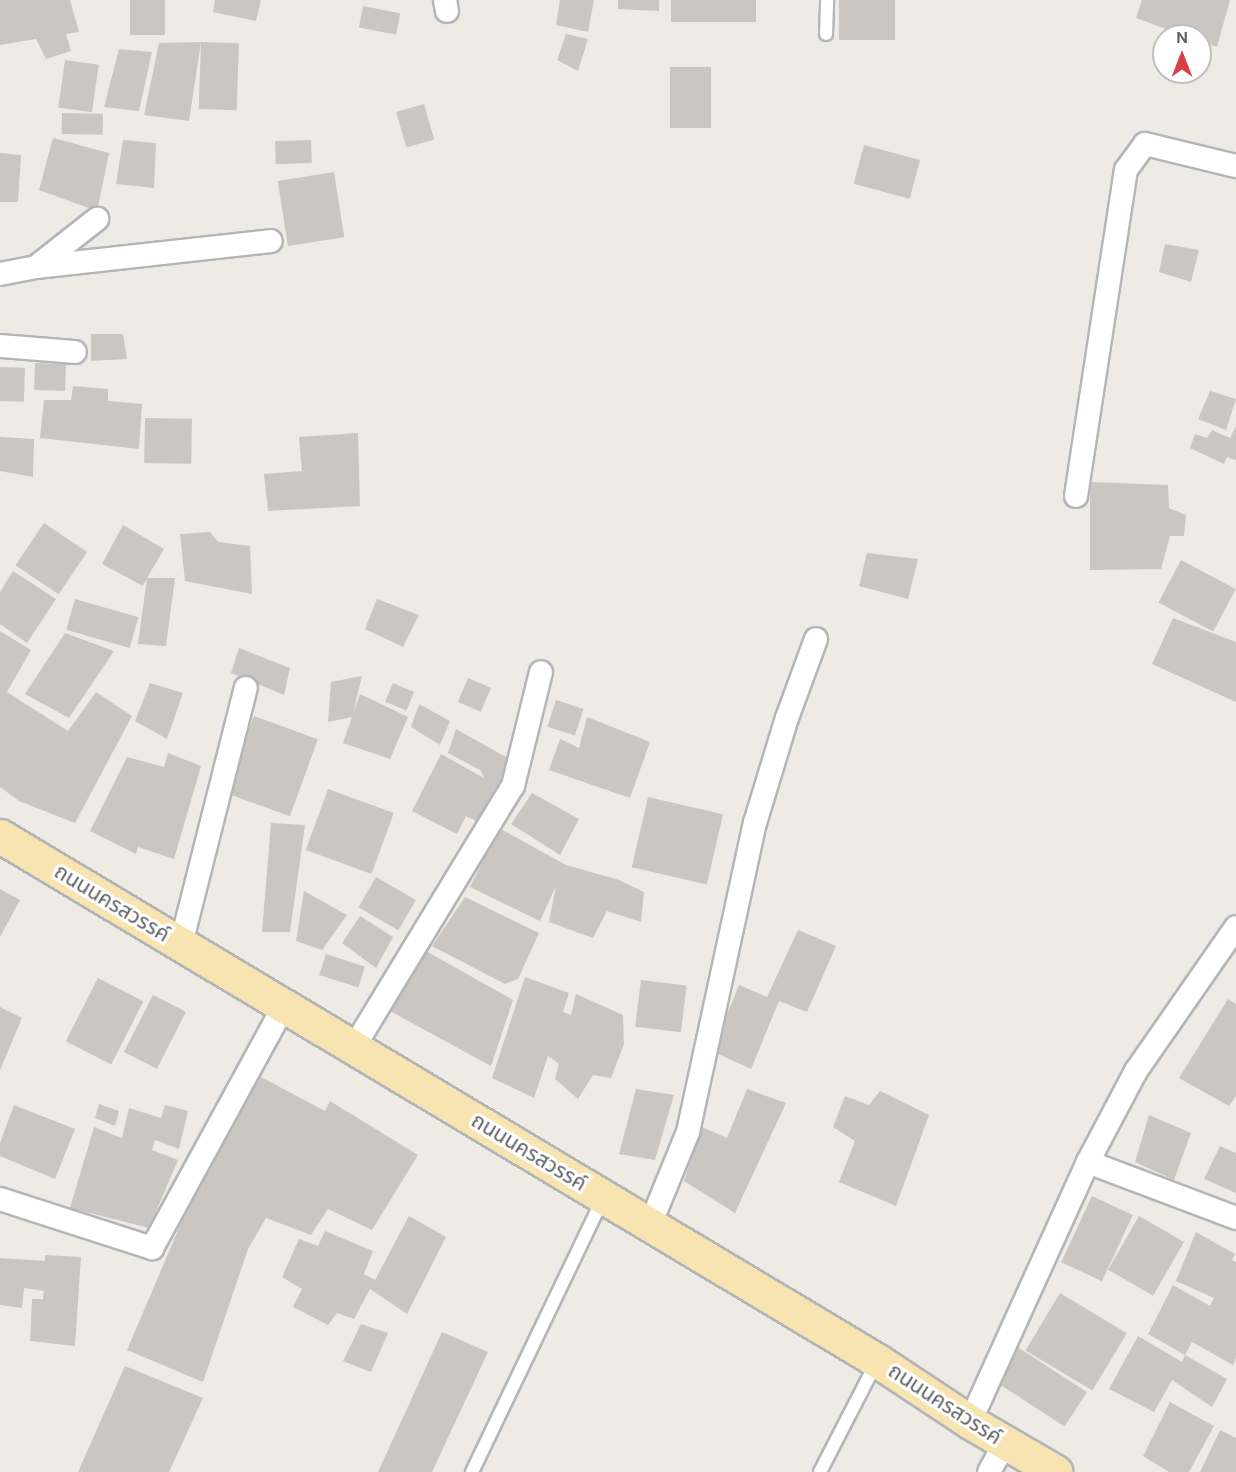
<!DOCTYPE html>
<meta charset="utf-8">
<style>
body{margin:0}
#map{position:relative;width:1236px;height:1472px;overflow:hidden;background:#eeebe5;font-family:"DM Sans","Noto Sans Thai",sans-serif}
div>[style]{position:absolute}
.building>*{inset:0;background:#cac6c2;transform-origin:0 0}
.roads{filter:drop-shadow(2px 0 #b3b6b9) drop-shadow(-2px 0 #b3b6b9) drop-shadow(0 2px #b3b6b9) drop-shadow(0 -2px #b3b6b9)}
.service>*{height:12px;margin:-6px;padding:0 6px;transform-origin:6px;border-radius:6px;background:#fff}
.minor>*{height:22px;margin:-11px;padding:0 11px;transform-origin:11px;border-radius:11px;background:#fff}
.primary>*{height:33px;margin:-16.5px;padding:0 16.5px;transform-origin:16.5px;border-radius:16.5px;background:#f8e4b0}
span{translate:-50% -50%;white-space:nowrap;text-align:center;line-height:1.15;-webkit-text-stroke:6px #fff;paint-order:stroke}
.street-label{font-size:21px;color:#5d6165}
.north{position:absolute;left:1152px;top:24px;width:60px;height:60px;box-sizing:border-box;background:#fff;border:2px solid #bec0c1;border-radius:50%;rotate:0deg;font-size:16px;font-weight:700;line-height:24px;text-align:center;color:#5d6165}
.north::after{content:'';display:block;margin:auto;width:21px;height:27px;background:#db3e46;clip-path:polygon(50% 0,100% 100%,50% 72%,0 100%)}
</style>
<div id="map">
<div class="building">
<div style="clip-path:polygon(0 0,70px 0,79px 32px,66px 34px,71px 51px,46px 59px,36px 39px,0 45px)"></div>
<div style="left:130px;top:0;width:35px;height:35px"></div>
<div style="clip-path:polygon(215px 0,261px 0,256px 21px,213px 12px)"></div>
<div style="clip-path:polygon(560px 0,594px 0,588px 32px,556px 25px)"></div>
<div style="clip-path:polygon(618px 0,659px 0,659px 11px,618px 9px)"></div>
<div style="left:671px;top:0;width:85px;height:22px"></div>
<div style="left:839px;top:0;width:56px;height:40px"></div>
<div style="clip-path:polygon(1142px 0,1230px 0,1217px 47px,1200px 41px,1200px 36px,1185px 36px,1136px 18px)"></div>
<div style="left:363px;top:6px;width:38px;height:22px;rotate:11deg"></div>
<div style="clip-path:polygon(566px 34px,588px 39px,578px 71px,557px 60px)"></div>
<div style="left:201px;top:42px;width:38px;height:67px;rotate:2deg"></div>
<div style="clip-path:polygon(201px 42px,189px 121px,144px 115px,159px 43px)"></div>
<div style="clip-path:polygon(119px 49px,152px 52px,139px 111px,104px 107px)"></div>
<div style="left:65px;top:60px;width:34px;height:48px;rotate:8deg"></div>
<div style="left:670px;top:67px;width:41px;height:61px"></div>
<div style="left:424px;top:104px;width:37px;height:29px;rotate:74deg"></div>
<div style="left:62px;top:113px;width:41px;height:21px;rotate:1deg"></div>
<div style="clip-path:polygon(53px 138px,109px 153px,97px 211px,39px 190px)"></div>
<div style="clip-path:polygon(123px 140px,156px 143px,154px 188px,116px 184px)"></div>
<div style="left:311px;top:140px;width:23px;height:36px;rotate:88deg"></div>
<div style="left:864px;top:145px;width:58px;height:40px;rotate:15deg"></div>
<div style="clip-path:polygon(0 153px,21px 155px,18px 202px,0 202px)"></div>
<div style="left:334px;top:172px;width:66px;height:57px;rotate:81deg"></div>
<div style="clip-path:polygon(1165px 244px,1199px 250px,1191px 282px,1159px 272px)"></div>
<div style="clip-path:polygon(91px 334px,123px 334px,127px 359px,91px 361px)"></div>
<div style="left:35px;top:363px;width:31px;height:27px;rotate:2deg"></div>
<div style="left:0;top:367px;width:25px;height:34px;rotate:2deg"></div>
<div style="clip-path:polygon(73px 386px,108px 389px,108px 401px,142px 404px,139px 449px,40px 438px,44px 400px,71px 400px)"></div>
<div style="clip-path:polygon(1210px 391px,1236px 399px,1226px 430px,1198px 419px)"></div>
<div style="left:145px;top:418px;width:47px;height:45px;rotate:1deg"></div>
<div style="clip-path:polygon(1236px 426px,1236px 460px,1227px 457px,1224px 464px,1190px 448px,1195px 434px,1207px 438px,1212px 430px,1230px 438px)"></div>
<div style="clip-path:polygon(358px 433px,360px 506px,268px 511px,264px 474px,302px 471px,299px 437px)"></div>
<div style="clip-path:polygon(0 437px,34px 439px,33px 477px,0 471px)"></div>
<div style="clip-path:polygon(1090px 482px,1168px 485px,1169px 508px,1186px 515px,1184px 536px,1170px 536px,1161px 569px,1090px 570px)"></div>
<div style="left:44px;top:523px;width:52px;height:51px;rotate:34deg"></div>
<div style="clip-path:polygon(123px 525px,164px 549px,147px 578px,175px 578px,166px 646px,138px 644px,147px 578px,143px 586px,102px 564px)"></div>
<div style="clip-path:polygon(210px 532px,218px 542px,250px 546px,252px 594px,185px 581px,180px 534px)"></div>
<div style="clip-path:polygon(867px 553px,918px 559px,908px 599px,859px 586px)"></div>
<div style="left:1181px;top:560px;width:62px;height:48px;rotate:28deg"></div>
<div style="clip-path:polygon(13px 571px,56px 599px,27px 643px,0 624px,0 592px)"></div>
<div style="left:75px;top:599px;width:66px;height:32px;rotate:16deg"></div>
<div style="clip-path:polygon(377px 599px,419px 615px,403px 647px,365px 629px)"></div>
<div style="clip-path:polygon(1173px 618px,1236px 642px,1236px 702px,1152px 664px)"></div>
<div style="clip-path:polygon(0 631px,31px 650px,7px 692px,68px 731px,96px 692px,132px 716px,75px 823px,19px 801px,0 787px)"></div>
<div style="clip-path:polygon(65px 633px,114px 651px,69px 718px,25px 694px)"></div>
<div style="clip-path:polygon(239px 648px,290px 668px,284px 695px,231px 673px)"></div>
<div style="clip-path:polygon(362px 676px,353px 714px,360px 694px,408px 717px,390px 759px,343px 743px,352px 717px,328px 722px,331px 682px)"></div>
<div style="left:468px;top:678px;width:25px;height:26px;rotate:23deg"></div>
<div style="clip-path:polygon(150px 683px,183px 693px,167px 739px,135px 721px)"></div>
<div style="left:393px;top:683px;width:23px;height:20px;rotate:23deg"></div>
<div style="left:556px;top:700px;width:29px;height:28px;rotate:18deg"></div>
<div style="clip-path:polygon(419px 704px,450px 721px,440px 745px,411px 727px)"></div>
<div style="left:254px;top:716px;width:68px;height:82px;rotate:20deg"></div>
<div style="clip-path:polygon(587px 717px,650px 742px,630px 798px,549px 770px,560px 739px,579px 748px)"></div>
<div style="clip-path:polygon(456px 729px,513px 761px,482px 824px,466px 816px,457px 834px,412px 811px,441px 754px,484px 778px,480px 770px,448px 753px)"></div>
<div style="clip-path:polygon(168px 753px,201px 766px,174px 859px,138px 847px,136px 854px,90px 831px,127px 757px,164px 767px)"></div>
<div style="left:328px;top:789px;width:70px;height:65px;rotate:20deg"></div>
<div style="clip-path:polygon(532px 793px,579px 819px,560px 855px,511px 824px)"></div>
<div style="left:648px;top:797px;width:77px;height:72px;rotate:13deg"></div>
<div style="clip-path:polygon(271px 823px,305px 825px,290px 932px,262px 932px)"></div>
<div style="clip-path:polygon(499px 828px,566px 865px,619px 880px,644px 892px,641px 922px,607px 911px,593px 938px,549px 922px,556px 886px,540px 921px,470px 887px)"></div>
<div style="left:376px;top:877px;width:46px;height:35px;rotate:30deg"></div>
<div style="clip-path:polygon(0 889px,20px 900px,0 937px)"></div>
<div style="clip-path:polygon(304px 891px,347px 915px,322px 950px,296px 941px)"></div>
<div style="clip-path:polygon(465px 897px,539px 933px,518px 979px,505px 984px,432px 946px)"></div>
<div style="clip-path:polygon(360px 916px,393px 937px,376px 968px,342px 943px)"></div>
<div style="clip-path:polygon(798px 930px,836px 946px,807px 1012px,779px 1001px,751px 1069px,712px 1051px,739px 985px,767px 997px)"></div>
<div style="clip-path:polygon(426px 951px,513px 1000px,491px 1066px,388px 1010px)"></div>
<div style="left:326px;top:954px;width:41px;height:22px;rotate:18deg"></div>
<div style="clip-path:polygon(525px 977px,569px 993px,563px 1012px,571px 1015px,576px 994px,623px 1015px,624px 1044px,611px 1078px,593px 1075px,578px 1099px,555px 1079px,559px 1064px,548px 1056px,534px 1098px,492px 1078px)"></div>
<div style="left:98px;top:978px;width:51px;height:71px;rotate:27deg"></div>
<div style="left:641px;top:980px;width:46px;height:47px;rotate:7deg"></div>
<div style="left:153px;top:995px;width:37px;height:64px;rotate:27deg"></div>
<div style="clip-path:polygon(1228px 999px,1236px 1004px,1236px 1096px,1229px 1106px,1179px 1078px)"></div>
<div style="clip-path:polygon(0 1007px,22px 1018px,0 1070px)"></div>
<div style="clip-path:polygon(259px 1076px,325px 1111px,330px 1101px,418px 1155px,372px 1230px,328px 1209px,311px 1235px,266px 1218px,248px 1249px,203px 1382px,127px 1350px,182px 1221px)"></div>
<div style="clip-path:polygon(636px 1089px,674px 1095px,655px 1160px,619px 1154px)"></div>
<div style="clip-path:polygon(747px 1089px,786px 1103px,735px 1213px,684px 1181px,702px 1127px,727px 1138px)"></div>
<div style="clip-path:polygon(880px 1091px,929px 1115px,896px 1206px,839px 1182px,855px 1141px,833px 1127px,845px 1096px,869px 1105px)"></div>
<div style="clip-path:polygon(99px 1104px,119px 1111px,115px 1126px,95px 1118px)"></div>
<div style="clip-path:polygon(14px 1105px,75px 1129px,55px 1179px,0 1156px,0 1143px)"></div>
<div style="clip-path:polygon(165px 1105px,188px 1111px,179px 1149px,155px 1140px,152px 1150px,178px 1160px,149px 1228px,70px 1208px,94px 1127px,122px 1138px,129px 1108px,161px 1118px)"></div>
<div style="clip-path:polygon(1149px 1115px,1191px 1133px,1174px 1180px,1135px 1162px)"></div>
<div style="clip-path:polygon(1220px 1146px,1236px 1153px,1236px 1193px,1204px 1179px)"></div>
<div style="left:1092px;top:1196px;width:45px;height:73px;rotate:25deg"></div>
<div style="clip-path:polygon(409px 1216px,446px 1237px,407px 1314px,370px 1289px,354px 1319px,337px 1313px,328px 1325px,293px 1307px,302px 1289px,282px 1277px,299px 1239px,318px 1246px,325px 1231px,373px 1251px,364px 1274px,375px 1280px)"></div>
<div style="left:1139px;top:1216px;width:52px;height:62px;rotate:30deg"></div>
<div style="clip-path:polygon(1196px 1232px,1235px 1254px,1232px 1260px,1236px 1262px,1236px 1358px,1233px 1365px,1192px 1342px,1185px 1355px,1148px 1334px,1173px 1285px,1210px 1306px,1214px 1298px,1176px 1281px)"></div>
<div style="clip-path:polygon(45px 1255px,81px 1257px,75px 1346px,30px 1341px,32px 1299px,43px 1299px,44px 1291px,24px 1288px,22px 1308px,0 1305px,0 1258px,45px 1261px)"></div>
<div style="left:1060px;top:1293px;width:78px;height:67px;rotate:31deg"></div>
<div style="clip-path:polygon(361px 1324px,388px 1333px,371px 1372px,343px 1361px)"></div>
<div style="clip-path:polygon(442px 1332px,488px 1352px,432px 1472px,378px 1472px)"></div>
<div style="clip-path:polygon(1138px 1336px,1182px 1362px,1185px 1355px,1227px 1379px,1212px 1407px,1172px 1380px,1154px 1412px,1109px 1389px)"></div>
<div style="left:1019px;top:1348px;width:81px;height:41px;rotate:33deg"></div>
<div style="clip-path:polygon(125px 1366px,203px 1398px,169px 1472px,78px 1472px)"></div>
<div style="clip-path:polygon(1170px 1402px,1214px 1426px,1189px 1472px,1169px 1472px,1143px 1456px)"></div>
<div style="clip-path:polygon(1220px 1430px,1236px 1438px,1236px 1472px,1200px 1472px)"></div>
</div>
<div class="roads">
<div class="service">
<div style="left:826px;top:34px;width:34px;rotate:-88deg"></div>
<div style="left:472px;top:1472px;width:304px;rotate:-64.4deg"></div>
<div style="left:820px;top:1472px;width:125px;rotate:-62.8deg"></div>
</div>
<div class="minor">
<div style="left:445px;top:0;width:11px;rotate:80deg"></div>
<div style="left:36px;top:267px;width:236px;rotate:-6.3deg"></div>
<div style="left:0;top:274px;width:37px;rotate:-11deg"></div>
<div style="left:36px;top:267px;width:78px;rotate:-38.2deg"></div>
<div style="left:0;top:346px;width:75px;rotate:4.6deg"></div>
<div style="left:1076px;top:496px;width:330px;rotate:-81.3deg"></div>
<div style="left:1126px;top:170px;width:32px;rotate:-54deg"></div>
<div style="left:1145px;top:144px;width:94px;rotate:13.6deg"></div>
<div style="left:181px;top:944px;width:264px;rotate:-75.8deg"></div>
<div style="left:354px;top:1047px;width:306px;rotate:-58.7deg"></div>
<div style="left:513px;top:786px;width:117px;rotate:-76.2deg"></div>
<div style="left:1088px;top:1162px;width:158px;rotate:20.7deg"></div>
<div style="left:0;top:1199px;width:160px;rotate:17.9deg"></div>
<div style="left:152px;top:1248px;width:276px;rotate:-61.4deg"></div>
<div style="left:650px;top:1225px;width:100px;rotate:-67.8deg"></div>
<div style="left:688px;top:1132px;width:316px;rotate:-77.8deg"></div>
<div style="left:755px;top:823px;width:110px;rotate:-73.1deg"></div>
<div style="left:787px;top:718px;width:84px;rotate:-69.8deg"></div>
<div style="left:970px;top:1422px;width:286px;rotate:-65.6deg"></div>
<div style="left:1088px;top:1162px;width:103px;rotate:-62.2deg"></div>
<div style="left:1136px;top:1071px;width:175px;rotate:-55.2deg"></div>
<div style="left:989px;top:1472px;width:33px;rotate:-61deg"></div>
</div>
<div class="primary">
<div style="left:0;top:836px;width:1023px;rotate:30.88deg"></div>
<div style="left:878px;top:1361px;width:110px;rotate:33.5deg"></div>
<div style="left:970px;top:1422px;width:99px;rotate:30.2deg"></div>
</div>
</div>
<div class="street-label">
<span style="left:112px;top:903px;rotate:31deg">ถนนนครสวรรค์</span>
<span style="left:529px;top:1152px;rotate:31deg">ถนนนครสวรรค์</span>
<span style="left:945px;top:1404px;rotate:33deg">ถนนนครสวรรค์</span>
</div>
<div class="north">N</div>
</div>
